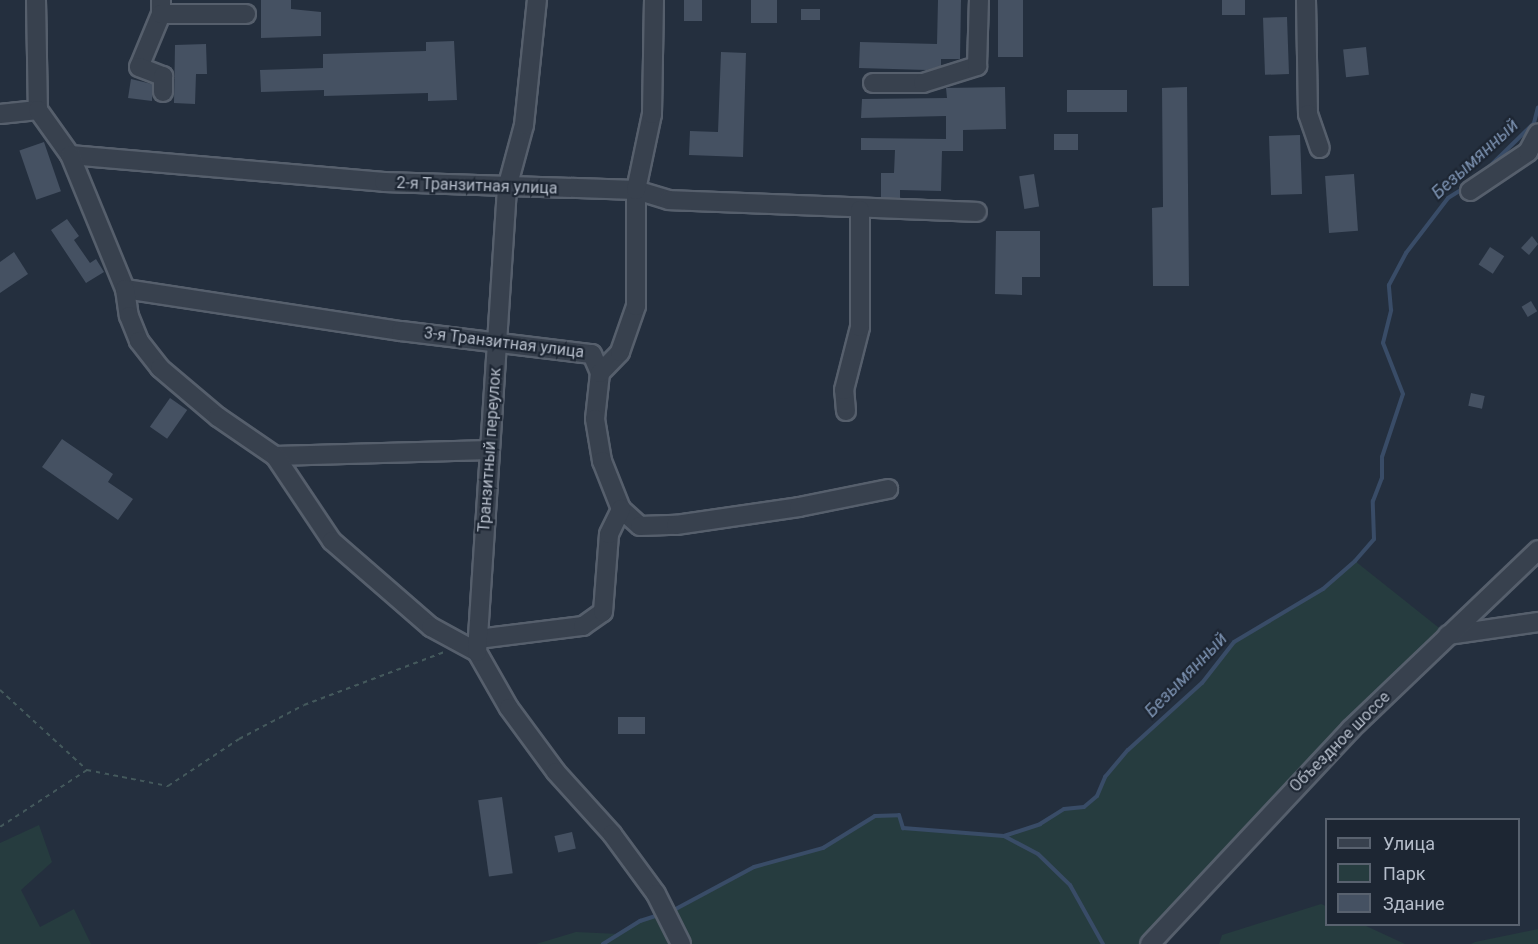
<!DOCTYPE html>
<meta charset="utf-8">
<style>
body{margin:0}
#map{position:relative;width:1538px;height:944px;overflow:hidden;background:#242f3e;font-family:Roboto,sans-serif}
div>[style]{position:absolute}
.green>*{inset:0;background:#263c3f}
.stream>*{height:4px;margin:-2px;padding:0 2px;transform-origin:2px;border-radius:2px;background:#394c67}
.building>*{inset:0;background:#455162;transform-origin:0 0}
.path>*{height:2px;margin-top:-1px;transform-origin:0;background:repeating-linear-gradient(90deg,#44595c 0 4.5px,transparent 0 9px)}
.roads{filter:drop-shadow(2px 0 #565f6c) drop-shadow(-2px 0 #565f6c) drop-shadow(0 2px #565f6c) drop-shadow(0 -2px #565f6c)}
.minor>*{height:18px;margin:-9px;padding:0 9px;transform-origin:9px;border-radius:9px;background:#38414e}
span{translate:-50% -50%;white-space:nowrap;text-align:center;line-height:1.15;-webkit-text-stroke:4.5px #1d2633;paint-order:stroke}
.street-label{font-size:16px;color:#b4bcc9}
.water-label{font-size:18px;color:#7c92b1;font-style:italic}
.legend{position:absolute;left:1325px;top:818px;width:195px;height:108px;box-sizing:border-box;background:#1d2633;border:2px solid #59626f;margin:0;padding:8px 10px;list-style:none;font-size:18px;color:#b4bcc9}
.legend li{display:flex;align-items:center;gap:12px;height:30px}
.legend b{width:30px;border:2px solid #59626f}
</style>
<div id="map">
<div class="green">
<div style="clip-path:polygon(1355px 561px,1448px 635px,1150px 944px,536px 944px,576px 932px,619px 934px,640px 921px,681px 908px,754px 867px,823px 848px,875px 816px,899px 815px,903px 828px,1004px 836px,1040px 824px,1064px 809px,1084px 807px,1097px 796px,1105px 777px,1128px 750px,1202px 683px,1234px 642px,1323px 589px)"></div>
<div style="clip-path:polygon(39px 825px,52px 862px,21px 890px,40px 927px,74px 909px,91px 944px,0 944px,0 843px)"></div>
<div style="clip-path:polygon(1321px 904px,1326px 906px,1326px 924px,1364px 925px,1405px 944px,1219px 944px,1222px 935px)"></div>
<div style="clip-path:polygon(1538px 929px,1538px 944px,1471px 944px,1475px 942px)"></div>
</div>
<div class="stream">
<div style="left:1486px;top:170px;width:67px;rotate:-44.4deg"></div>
<div style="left:1534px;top:123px;width:16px;rotate:-76deg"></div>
<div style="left:1004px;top:836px;width:38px;rotate:28deg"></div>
<div style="left:1038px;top:854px;width:45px;rotate:44.1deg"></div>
<div style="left:1070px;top:885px;width:68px;rotate:60.8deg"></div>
<div style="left:672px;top:911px;width:93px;rotate:-28.2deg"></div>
<div style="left:754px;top:867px;width:72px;rotate:-15.4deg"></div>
<div style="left:823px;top:848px;width:61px;rotate:-31.6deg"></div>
<div style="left:875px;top:816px;width:24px;rotate:-2deg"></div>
<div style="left:899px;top:815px;width:14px;rotate:73deg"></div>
<div style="left:903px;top:828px;width:101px;rotate:4.5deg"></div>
<div style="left:1004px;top:836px;width:38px;rotate:-18deg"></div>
<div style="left:1040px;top:824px;width:28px;rotate:-32deg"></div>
<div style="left:1064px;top:809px;width:20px;rotate:-6deg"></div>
<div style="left:1084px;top:807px;width:17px;rotate:-40deg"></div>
<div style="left:1097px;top:796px;width:21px;rotate:-67deg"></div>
<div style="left:1105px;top:777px;width:35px;rotate:-50deg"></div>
<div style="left:1128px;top:750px;width:100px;rotate:-42.2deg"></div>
<div style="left:1202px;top:683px;width:52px;rotate:-52deg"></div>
<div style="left:1234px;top:642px;width:104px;rotate:-30.8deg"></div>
<div style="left:1323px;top:589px;width:43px;rotate:-41.2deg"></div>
<div style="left:1355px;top:561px;width:29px;rotate:-49deg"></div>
<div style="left:1374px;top:539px;width:38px;rotate:-92deg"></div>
<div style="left:1373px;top:501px;width:25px;rotate:-69deg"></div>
<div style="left:1382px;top:478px;width:21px;rotate:-90deg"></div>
<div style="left:1382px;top:457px;width:66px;rotate:-71.6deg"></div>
<div style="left:1403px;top:394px;width:55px;rotate:-111.4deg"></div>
<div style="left:1383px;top:343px;width:34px;rotate:-76deg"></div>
<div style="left:1391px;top:310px;width:25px;rotate:-95deg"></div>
<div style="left:1389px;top:285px;width:36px;rotate:-62deg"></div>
<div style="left:1406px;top:253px;width:69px;rotate:-52.6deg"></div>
<div style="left:1448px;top:198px;width:19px;rotate:-32deg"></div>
<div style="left:603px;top:944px;width:44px;rotate:-31.9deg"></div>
<div style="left:640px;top:921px;width:20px;rotate:-18deg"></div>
</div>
<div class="building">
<div style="clip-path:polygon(261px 0,291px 0,291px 9px,321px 12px,321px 36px,261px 38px)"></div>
<div style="left:684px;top:0;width:18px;height:21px"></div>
<div style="left:751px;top:0;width:26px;height:23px"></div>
<div style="clip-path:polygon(938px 0,961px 0,960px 59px,941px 59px,941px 66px,927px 70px,859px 68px,860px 42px,937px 44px)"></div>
<div style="left:998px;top:0;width:25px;height:57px"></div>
<div style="left:1222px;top:0;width:23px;height:15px"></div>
<div style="left:801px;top:9px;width:19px;height:11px"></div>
<div style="left:1287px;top:17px;width:57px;height:24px;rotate:88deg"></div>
<div style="clip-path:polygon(454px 41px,457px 100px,428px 101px,428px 93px,324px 96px,324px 90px,261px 92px,260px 70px,323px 68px,323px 54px,426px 51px,426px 42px)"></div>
<div style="clip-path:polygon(206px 44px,207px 74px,196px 74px,195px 104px,174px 103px,175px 45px)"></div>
<div style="left:1366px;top:47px;width:28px;height:23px;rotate:84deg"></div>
<div style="clip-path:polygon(721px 52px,746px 53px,743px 157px,689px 155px,690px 131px,718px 132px)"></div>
<div style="clip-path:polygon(131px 79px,152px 84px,152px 101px,128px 98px)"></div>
<div style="clip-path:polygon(1005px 87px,1006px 129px,963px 130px,963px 151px,942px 151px,941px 191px,900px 190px,900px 198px,881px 197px,881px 173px,894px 173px,895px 150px,861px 150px,861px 138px,946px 139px,946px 116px,861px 118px,862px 99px,947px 98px,946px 88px)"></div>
<div style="clip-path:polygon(1187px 87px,1189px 286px,1153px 286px,1152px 208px,1163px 207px,1162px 88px)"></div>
<div style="left:1127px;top:90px;width:22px;height:60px;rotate:90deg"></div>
<div style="left:1054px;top:134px;width:24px;height:16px"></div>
<div style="left:1300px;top:135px;width:59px;height:31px;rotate:88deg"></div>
<div style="left:44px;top:142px;width:52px;height:26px;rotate:71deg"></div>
<div style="left:1034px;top:174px;width:33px;height:15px;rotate:81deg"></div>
<div style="left:1354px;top:174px;width:57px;height:29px;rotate:86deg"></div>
<div style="clip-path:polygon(67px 219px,79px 236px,74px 240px,90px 263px,96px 259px,104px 272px,86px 283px,51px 230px)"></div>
<div style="clip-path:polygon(996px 231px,1040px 231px,1040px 277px,1022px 277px,1022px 295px,995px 294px)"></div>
<div style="clip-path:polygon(1532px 236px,1538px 244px,1529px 255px,1521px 248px)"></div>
<div style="left:1490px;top:247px;width:17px;height:21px;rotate:33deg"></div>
<div style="clip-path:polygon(14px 252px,28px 274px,0 293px,0 262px)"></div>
<div style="left:1531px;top:301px;width:12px;height:11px;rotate:59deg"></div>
<div style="left:1471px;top:393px;width:14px;height:13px;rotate:12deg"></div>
<div style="left:170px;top:398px;width:21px;height:35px;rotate:35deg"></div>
<div style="clip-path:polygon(62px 439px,113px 474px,108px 482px,133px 499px,118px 520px,42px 467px)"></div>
<div style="left:618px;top:717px;width:27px;height:17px"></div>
<div style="left:502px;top:797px;width:77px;height:24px;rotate:82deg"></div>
<div style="left:572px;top:832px;width:17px;height:18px;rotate:77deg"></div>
</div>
<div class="path">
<div style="left:0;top:690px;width:118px;rotate:42.6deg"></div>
<div style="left:87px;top:770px;width:104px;rotate:146.8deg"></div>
<div style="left:87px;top:770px;width:83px;rotate:11.2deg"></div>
<div style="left:168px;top:786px;width:85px;rotate:-33.5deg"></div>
<div style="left:239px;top:739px;width:73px;rotate:-27.6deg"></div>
<div style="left:304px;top:705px;width:150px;rotate:-20.7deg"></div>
</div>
<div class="roads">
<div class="minor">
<div style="left:36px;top:0;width:110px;rotate:89deg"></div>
<div style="left:161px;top:0;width:14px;rotate:90deg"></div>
<div style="left:161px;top:14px;width:57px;rotate:112.5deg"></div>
<div style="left:139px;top:67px;width:26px;rotate:21deg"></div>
<div style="left:163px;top:76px;width:16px;rotate:90deg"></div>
<div style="left:1306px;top:0;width:114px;rotate:89deg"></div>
<div style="left:1308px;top:114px;width:36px;rotate:71deg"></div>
<div style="left:161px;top:14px;width:85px"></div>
<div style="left:873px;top:83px;width:50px"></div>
<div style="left:923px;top:83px;width:57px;rotate:-17.5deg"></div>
<div style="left:977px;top:66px;width:66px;rotate:-88.3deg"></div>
<div style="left:0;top:114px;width:38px;rotate:-6deg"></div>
<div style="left:38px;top:110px;width:55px;rotate:54.6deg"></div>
<div style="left:70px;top:155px;width:315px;rotate:4.9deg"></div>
<div style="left:384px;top:182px;width:252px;rotate:1.8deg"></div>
<div style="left:636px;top:190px;width:34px;rotate:17deg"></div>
<div style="left:669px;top:200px;width:308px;rotate:2.2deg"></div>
<div style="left:70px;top:155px;width:145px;rotate:67.7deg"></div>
<div style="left:125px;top:289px;width:279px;rotate:8.7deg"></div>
<div style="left:401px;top:331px;width:192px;rotate:6.9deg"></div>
<div style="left:592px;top:354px;width:21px;rotate:67deg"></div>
<div style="left:600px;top:373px;width:46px;rotate:96.2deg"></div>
<div style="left:595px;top:419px;width:43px;rotate:80.5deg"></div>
<div style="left:602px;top:461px;width:52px;rotate:68.4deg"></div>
<div style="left:621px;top:509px;width:25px;rotate:42deg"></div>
<div style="left:640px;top:526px;width:36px;rotate:-2deg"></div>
<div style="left:676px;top:525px;width:124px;rotate:-8.3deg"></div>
<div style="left:799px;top:507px;width:91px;rotate:-11.4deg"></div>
<div style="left:1470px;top:191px;width:70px;rotate:-33.9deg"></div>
<div style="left:1528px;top:152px;width:21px;rotate:-62deg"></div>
<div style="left:125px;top:289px;width:27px;rotate:82deg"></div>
<div style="left:129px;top:316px;width:27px;rotate:68deg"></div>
<div style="left:139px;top:341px;width:34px;rotate:52deg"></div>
<div style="left:160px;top:368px;width:76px;rotate:40.2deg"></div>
<div style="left:218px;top:417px;width:69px;rotate:34.4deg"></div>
<div style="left:275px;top:456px;width:215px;rotate:-1.6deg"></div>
<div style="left:600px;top:373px;width:29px;rotate:-46deg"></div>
<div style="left:620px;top:352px;width:49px;rotate:-70.8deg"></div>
<div style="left:636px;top:306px;width:116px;rotate:-90deg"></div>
<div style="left:636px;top:190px;width:78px;rotate:-78.1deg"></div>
<div style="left:652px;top:114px;width:114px;rotate:-89deg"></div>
<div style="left:846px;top:411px;width:21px;rotate:-95deg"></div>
<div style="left:844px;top:390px;width:65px;rotate:-75.7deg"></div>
<div style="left:860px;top:327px;width:117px;rotate:-90deg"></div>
<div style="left:275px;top:456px;width:102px;rotate:56.2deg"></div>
<div style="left:332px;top:541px;width:131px;rotate:41deg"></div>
<div style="left:431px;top:627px;width:52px;rotate:28.5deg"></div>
<div style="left:477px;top:652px;width:64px;rotate:60.3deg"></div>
<div style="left:509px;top:708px;width:79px;rotate:53.7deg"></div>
<div style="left:556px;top:772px;width:84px;rotate:47.9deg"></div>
<div style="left:612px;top:834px;width:74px;rotate:53.7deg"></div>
<div style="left:656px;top:894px;width:56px;rotate:63.4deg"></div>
<div style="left:1448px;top:635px;width:91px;rotate:-8.2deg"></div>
<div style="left:478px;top:639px;width:106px;rotate:-7.1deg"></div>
<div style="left:583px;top:626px;width:24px;rotate:-35deg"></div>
<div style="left:603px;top:612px;width:78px;rotate:-85.6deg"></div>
<div style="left:609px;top:534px;width:28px;rotate:-64deg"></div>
<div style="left:477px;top:652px;width:465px;rotate:-86.3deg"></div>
<div style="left:507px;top:188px;width:65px;rotate:-74.9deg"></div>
<div style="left:524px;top:125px;width:126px;rotate:-84.1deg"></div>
<div style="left:1150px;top:944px;width:294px;rotate:-46.9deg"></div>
<div style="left:1351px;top:729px;width:259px;rotate:-43.7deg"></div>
</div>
</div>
<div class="street-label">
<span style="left:477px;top:186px;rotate:2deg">2-я Транзитная улица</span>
<span style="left:504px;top:343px;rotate:7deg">3-я Транзитная улица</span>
<span style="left:490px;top:450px;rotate:-86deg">Транзитный переулок</span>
<span style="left:1340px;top:742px;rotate:-45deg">Объездное шоссе</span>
</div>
<div class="water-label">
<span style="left:1475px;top:159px;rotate:-42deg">Безымянный</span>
<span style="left:1186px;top:675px;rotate:-46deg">Безымянный</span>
</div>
<ul class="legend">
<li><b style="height:8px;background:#38414e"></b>Улица</li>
<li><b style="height:16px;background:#263c3f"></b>Парк</li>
<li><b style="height:16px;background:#455162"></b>Здание</li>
</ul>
</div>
